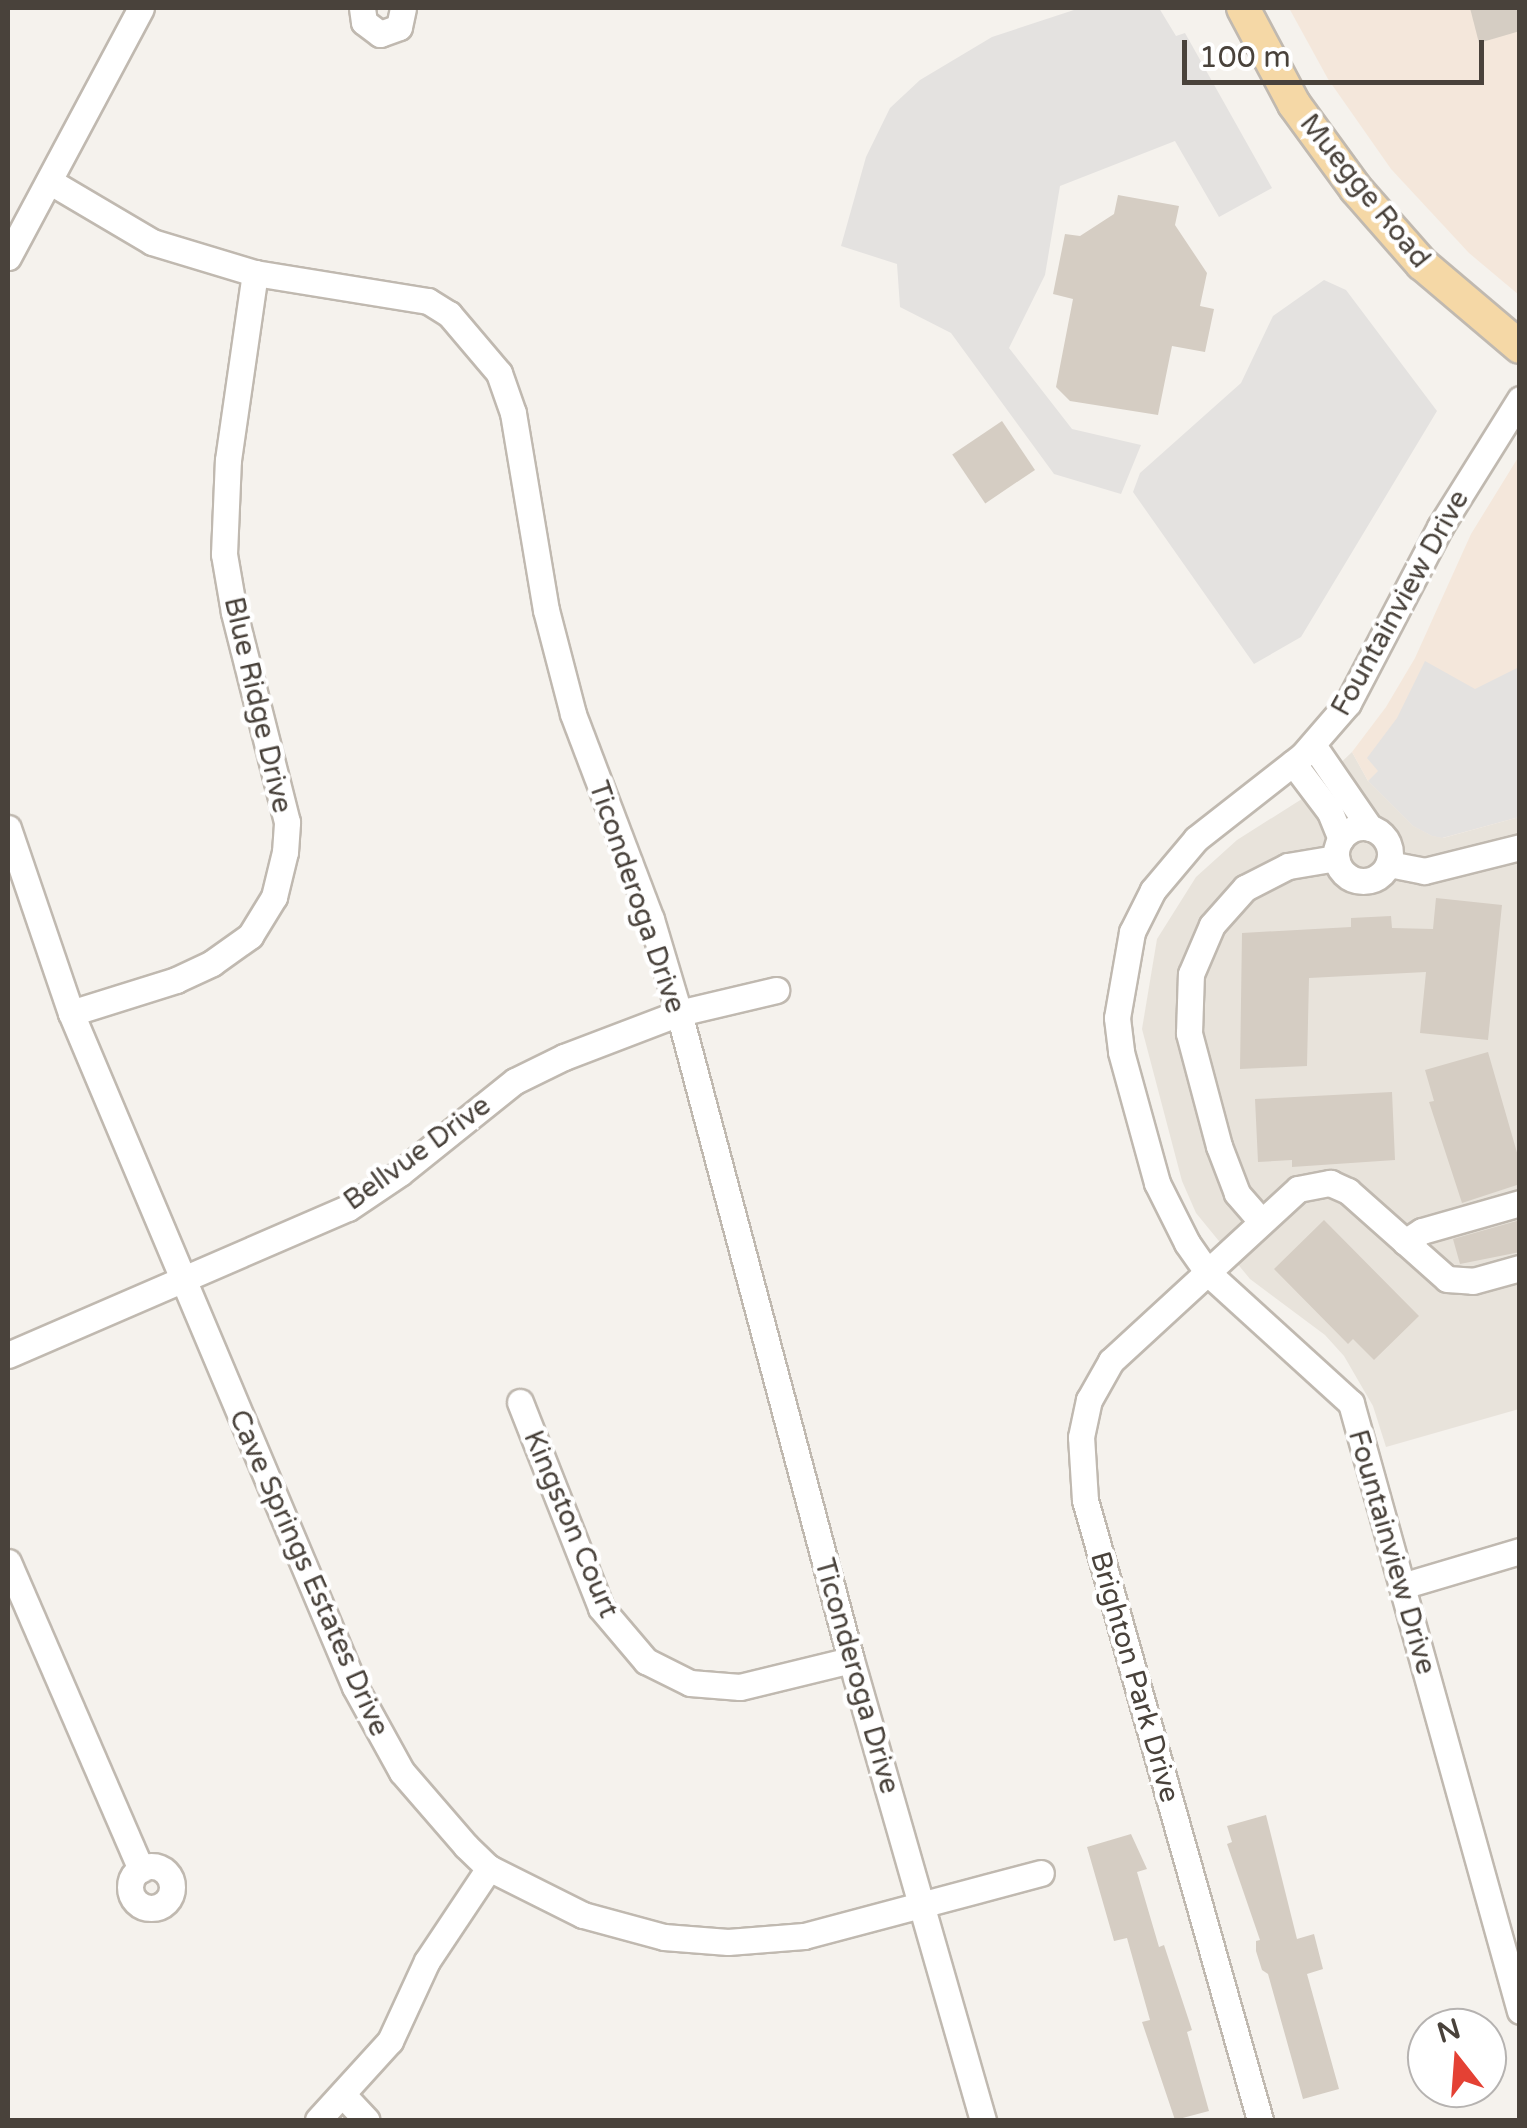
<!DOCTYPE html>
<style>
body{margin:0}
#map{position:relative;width:1527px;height:2128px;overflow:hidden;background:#f5f2ed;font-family:"Varela Round",sans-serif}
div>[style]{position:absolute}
.residential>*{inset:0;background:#e8e3db}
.commercial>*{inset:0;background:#f4e7db}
.parking>*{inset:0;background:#e4e2e0}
.building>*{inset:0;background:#d5cdc3;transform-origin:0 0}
.roads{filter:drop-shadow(2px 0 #c0b9b0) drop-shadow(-2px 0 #c0b9b0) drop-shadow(0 2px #c0b9b0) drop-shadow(0 -2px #c0b9b0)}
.minor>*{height:25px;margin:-12.5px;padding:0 12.5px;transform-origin:12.5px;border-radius:12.5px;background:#fff}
.minor>.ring{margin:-12.5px;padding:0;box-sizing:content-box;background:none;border:25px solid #fff;border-radius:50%}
.major>*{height:32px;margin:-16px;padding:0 16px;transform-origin:16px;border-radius:16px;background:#f5d8a6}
span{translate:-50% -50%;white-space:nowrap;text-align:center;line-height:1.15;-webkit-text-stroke:9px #fff;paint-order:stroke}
.street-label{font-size:28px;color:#49423b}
.frame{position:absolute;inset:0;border:10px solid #49423b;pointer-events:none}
.north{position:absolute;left:1407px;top:2008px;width:100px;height:100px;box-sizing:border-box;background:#fff;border:2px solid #b6b3b1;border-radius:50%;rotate:343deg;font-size:28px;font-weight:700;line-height:40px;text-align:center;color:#49423b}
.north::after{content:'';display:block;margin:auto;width:35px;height:45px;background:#e44134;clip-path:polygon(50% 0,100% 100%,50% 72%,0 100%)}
.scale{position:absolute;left:1182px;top:40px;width:302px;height:45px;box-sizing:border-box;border:5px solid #49423b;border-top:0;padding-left:12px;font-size:30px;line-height:35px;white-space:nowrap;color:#49423b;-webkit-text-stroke:8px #fff;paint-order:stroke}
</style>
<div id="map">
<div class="residential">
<div style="clip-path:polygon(1352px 752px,1368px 781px,1443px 838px,1519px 817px,1519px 1409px,1386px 1447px,1373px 1406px,1344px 1356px,1325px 1335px,1250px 1279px,1196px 1213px,1182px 1181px,1142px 1029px,1157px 939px,1196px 877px,1237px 840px,1305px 797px)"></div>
</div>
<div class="commercial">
<div style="clip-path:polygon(1289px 8px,1519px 8px,1519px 295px,1469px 253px,1391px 169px,1328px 79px)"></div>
<div style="clip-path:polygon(1519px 456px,1519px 817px,1442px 838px,1432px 836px,1413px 826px,1368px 781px,1352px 752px,1386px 707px,1415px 658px,1471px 534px)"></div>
</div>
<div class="parking">
<div style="clip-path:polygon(1080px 8px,1159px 8px,1176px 36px,1185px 33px,1272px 188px,1219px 217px,1175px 141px,1060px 186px,1045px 275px,1009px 348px,1072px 429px,1141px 445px,1121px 494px,1054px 474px,951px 333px,900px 307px,897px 264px,841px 246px,866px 157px,890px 108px,920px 80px,992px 37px)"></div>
<div style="clip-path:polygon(1324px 280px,1346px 290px,1437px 411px,1301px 637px,1254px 664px,1133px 492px,1140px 473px,1241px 383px,1273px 316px)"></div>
<div style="clip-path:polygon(1425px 661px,1475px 689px,1519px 667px,1519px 817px,1442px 838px,1432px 836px,1413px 826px,1368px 781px,1378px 771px,1367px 758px,1397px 718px)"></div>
</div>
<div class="building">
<div style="clip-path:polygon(1470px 8px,1520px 8px,1520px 31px,1479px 43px)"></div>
<div style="clip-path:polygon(1118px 195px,1179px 206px,1175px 225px,1207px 273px,1200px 306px,1214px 309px,1205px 352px,1172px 346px,1158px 415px,1070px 401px,1056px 387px,1073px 299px,1053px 294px,1065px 234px,1080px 236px,1114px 214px)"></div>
<div style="left:1002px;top:421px;width:59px;height:60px;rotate:56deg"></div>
<div style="clip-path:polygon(1436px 898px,1502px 905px,1488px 1040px,1420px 1033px,1426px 972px,1309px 978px,1307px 1066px,1240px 1069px,1242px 933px,1351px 927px,1351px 918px,1391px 916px,1392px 928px,1433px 929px)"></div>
<div style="clip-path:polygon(1488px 1052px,1520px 1163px,1520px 1184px,1462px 1203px,1429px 1102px,1434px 1101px,1425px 1070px)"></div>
<div style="clip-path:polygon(1392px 1092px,1395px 1160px,1292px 1167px,1292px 1160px,1258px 1162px,1255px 1099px)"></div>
<div style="clip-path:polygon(1324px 1220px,1419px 1316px,1374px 1360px,1353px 1339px,1348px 1344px,1274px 1269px)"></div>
<div style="clip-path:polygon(1520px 1220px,1520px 1252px,1460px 1264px,1453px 1239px)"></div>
<div style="clip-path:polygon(1266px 1815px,1297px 1939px,1314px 1934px,1323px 1969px,1307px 1974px,1339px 2089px,1303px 2099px,1268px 1974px,1262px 1970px,1256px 1951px,1256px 1941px,1260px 1940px,1227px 1844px,1232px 1842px,1227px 1826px)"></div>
<div style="clip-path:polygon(1131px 1834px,1147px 1869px,1137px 1872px,1159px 1947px,1164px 1945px,1192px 2030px,1187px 2032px,1209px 2111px,1175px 2120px,1142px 2022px,1150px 2020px,1127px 1938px,1114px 1941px,1087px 1847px)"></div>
</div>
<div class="roads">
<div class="minor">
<div style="left:362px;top:8px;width:14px;rotate:82deg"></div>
<div style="left:364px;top:22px;width:20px;rotate:37deg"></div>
<div style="left:380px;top:34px;width:20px;rotate:-20deg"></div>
<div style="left:399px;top:27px;width:19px;rotate:-78deg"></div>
<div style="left:49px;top:181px;width:120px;rotate:30.6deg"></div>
<div style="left:152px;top:242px;width:108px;rotate:16.8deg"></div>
<div style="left:255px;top:273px;width:175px;rotate:9.2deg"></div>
<div style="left:428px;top:301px;width:25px;rotate:32deg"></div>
<div style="left:449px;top:314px;width:77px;rotate:49.7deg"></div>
<div style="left:499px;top:373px;width:42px;rotate:70.7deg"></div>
<div style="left:513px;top:413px;width:200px;rotate:80.5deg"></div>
<div style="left:546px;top:610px;width:107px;rotate:75.4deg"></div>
<div style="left:573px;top:714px;width:219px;rotate:69.2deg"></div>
<div style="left:651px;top:919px;width:98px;rotate:73.4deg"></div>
<div style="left:679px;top:1013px;width:669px;rotate:75.11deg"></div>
<div style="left:851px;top:1660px;width:479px;rotate:74deg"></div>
<div style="left:8px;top:257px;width:282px;rotate:-61.9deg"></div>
<div style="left:1520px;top:399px;width:151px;rotate:122deg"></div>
<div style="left:1440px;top:527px;width:199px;rotate:117.6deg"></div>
<div style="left:1348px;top:703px;width:69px;rotate:130.9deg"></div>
<div style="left:1303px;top:755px;width:136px;rotate:141.9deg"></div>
<div style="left:1196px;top:839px;width:67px;rotate:130.1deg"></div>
<div style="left:1153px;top:890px;width:47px;rotate:116.6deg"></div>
<div style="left:1132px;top:932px;width:87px;rotate:99.9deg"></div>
<div style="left:1117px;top:1018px;width:34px;rotate:83deg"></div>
<div style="left:1121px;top:1052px;width:136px;rotate:74.6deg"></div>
<div style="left:1157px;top:1183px;width:67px;rotate:63.4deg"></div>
<div style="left:1187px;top:1243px;width:37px;rotate:55deg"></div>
<div style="left:1208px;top:1273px;width:193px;rotate:42.3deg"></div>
<div style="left:1351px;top:1403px;width:631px;rotate:74.47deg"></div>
<div style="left:1313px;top:745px;width:101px;rotate:55.5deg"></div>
<div style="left:1293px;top:763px;width:61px;rotate:52.9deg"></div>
<div style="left:1330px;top:812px;width:29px;rotate:68deg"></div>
<div class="ring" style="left:1336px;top:827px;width:29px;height:29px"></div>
<div style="left:8px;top:828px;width:195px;rotate:71.2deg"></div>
<div style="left:71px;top:1013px;width:731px;rotate:67.15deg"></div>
<div style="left:355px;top:1687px;width:97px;rotate:61.1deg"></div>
<div style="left:402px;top:1772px;width:98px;rotate:49.1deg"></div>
<div style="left:466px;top:1846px;width:32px;rotate:44deg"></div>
<div style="left:489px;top:1868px;width:105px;rotate:26.6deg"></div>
<div style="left:583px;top:1915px;width:84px;rotate:15.2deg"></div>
<div style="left:664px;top:1937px;width:64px;rotate:4.5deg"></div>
<div style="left:728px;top:1942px;width:76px;rotate:-4.5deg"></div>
<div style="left:804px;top:1936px;width:245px;rotate:-14.9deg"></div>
<div style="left:1389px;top:864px;width:36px;rotate:11deg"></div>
<div style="left:1424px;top:871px;width:99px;rotate:-14deg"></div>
<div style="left:71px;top:1013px;width:110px;rotate:-17.4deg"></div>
<div style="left:176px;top:980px;width:40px;rotate:-25deg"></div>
<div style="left:212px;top:963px;width:47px;rotate:-35.4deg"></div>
<div style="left:250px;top:936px;width:46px;rotate:-58.4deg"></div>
<div style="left:274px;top:897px;width:46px;rotate:-76.3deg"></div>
<div style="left:285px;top:852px;width:30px;rotate:-86deg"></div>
<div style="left:287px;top:822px;width:217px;rotate:-104.2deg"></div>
<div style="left:234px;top:612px;width:59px;rotate:-99.8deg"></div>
<div style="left:224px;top:554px;width:94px;rotate:-87.6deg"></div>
<div style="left:228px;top:460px;width:189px;rotate:-81.8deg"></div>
<div style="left:1261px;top:1221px;width:37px;rotate:-131deg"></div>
<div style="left:1237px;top:1193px;width:50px;rotate:-111deg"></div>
<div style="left:1219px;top:1146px;width:117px;rotate:-104.9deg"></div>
<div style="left:1189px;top:1033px;width:59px;rotate:-88.1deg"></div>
<div style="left:1191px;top:974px;width:53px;rotate:-66.8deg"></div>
<div style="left:1212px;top:925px;width:50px;rotate:-48.3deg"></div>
<div style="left:1245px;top:888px;width:48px;rotate:-27.1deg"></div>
<div style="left:1288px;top:866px;width:49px;rotate:-9.5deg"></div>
<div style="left:1405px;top:1242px;width:20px;rotate:-33deg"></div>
<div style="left:1422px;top:1231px;width:102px;rotate:-15.9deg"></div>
<div style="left:8px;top:1355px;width:370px;rotate:-23.4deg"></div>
<div style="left:348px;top:1208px;width:63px;rotate:-33.9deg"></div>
<div style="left:400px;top:1173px;width:147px;rotate:-38.7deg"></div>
<div style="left:515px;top:1081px;width:55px;rotate:-26.1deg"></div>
<div style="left:564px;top:1057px;width:123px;rotate:-20.9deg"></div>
<div style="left:679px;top:1013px;width:100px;rotate:-13.3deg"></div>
<div style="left:520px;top:1402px;width:221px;rotate:68.5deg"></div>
<div style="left:601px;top:1608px;width:70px;rotate:49.7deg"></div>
<div style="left:646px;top:1661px;width:49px;rotate:26.6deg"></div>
<div style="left:690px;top:1683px;width:50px;rotate:4.6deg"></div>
<div style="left:740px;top:1687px;width:114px;rotate:-13.7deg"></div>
<div style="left:8px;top:1562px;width:335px;rotate:66.6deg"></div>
<div style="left:1402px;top:1586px;width:123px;rotate:-16.5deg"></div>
<div class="ring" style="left:130px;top:1866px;width:17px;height:17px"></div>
<div style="left:344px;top:2096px;width:33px;rotate:47deg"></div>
<div style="left:318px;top:2120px;width:107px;rotate:-47.7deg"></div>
<div style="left:390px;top:2041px;width:88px;rotate:-65.2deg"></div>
<div style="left:427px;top:1961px;width:112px;rotate:-56.3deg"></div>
<div style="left:1260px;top:2120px;width:644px;rotate:-105.76deg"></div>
<div style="left:1085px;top:1500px;width:63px;rotate:-93.6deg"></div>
<div style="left:1081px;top:1437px;width:38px;rotate:-78deg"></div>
<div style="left:1089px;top:1400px;width:45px;rotate:-60.6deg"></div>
<div style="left:1111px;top:1361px;width:254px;rotate:-42.6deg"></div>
<div style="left:1298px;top:1189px;width:33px;rotate:-11deg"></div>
<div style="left:1330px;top:1183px;width:20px;rotate:24deg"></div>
<div style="left:1348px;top:1191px;width:132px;rotate:41.6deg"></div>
<div style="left:1447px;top:1279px;width:26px;rotate:4deg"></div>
<div style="left:1473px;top:1281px;width:49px;rotate:-15.5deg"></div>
</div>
<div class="major">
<div style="left:1243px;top:8px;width:109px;rotate:62deg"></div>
<div style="left:1294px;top:104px;width:105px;rotate:53.9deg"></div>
<div style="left:1356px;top:189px;width:100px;rotate:48.7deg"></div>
<div style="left:1422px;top:264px;width:128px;rotate:40.3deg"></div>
</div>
</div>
<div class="street-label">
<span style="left:1365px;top:191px;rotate:51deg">Muegge Road</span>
<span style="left:1400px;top:603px;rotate:-61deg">Fountainview Drive</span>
<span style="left:258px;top:705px;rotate:77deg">Blue Ridge Drive</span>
<span style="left:637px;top:897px;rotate:71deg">Ticonderoga Drive</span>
<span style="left:417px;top:1153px;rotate:-36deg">Bellvue Drive</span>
<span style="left:571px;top:1524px;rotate:67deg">Kingston Court</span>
<span style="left:1392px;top:1552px;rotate:74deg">Fountainview Drive</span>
<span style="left:309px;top:1573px;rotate:66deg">Cave Springs Estates Drive</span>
<span style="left:857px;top:1676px;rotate:74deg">Ticonderoga Drive</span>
<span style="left:1135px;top:1677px;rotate:74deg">Brighton Park Drive</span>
</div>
<div class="frame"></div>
<div class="north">N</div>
<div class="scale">100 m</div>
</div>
